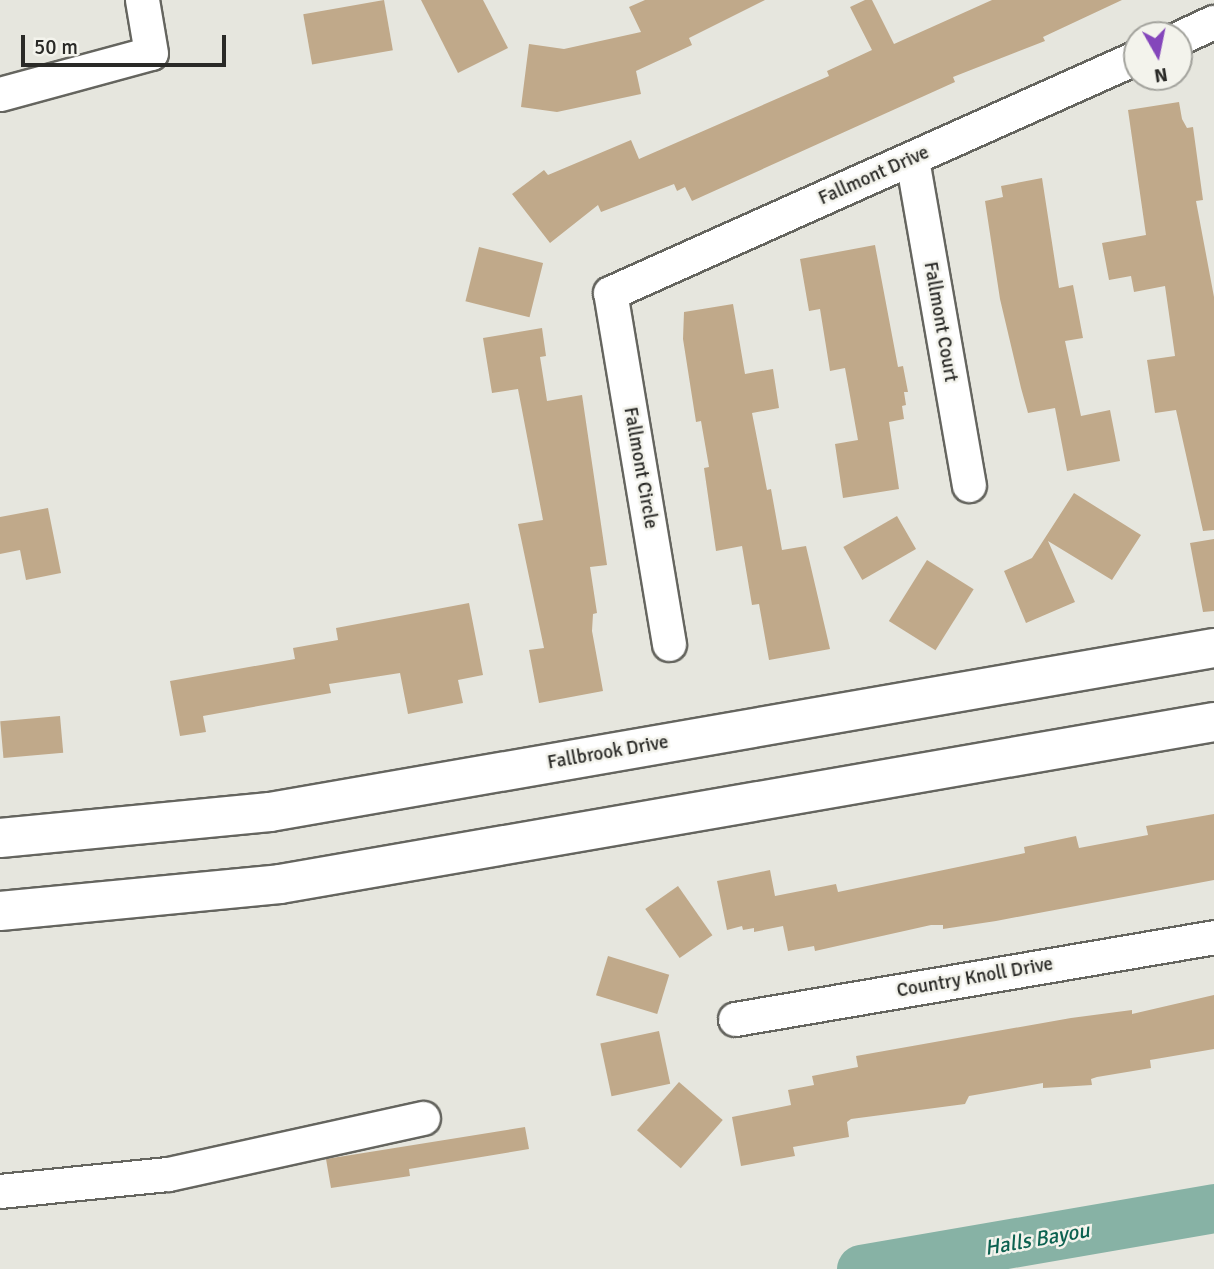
<!DOCTYPE html>
<style>
body{margin:0}
#map{position:relative;width:1214px;height:1269px;overflow:hidden;background:#e6e6de;font-family:Signika,sans-serif}
div>[style]{position:absolute}
.river>*{height:49px;margin:-24.5px;padding:0 24.5px;transform-origin:24.5px;border-radius:24.5px;background:#87b2a5}
.building>*{inset:0;background:#c0a98a;transform-origin:0 0}
.roads{filter:drop-shadow(2px 0 #65655f) drop-shadow(-2px 0 #65655f) drop-shadow(0 2px #65655f) drop-shadow(0 -2px #65655f)}
.minor>*{height:33px;margin:-16.5px;padding:0 16.5px;transform-origin:16.5px;border-radius:16.5px;background:#fff}
.major>*{height:38px;margin:-19px;padding:0 19px;transform-origin:19px;border-radius:19px;background:#fff}
span{translate:-50% -50%;white-space:nowrap;text-align:center;line-height:1.15;-webkit-text-stroke:5px #f3f3ec;paint-order:stroke}
.street-label{font-size:19px;color:#2a2a27}
.water-label{font-size:21px;color:#0c6150;font-style:italic}
.north{position:absolute;left:1123px;top:21px;width:70px;height:70px;box-sizing:border-box;background:#f3f3ec;border:2px solid #a3a39d;border-radius:50%;rotate:171deg;font-size:19px;font-weight:700;line-height:28px;text-align:center;color:#2a2a27}
.north::after{content:'';display:block;margin:auto;width:24px;height:32px;background:#8446bb;clip-path:polygon(50% 0,100% 100%,50% 72%,0 100%)}
.scale{position:absolute;left:21px;top:35px;width:205px;height:32px;box-sizing:border-box;border:4px solid #2a2a27;border-top:0;padding-left:9px;font-size:21px;line-height:24px;white-space:nowrap;color:#2a2a27;-webkit-text-stroke:5px #f3f3ec;paint-order:stroke}
</style>
<div id="map">
<div class="river">
<div style="left:861px;top:1269px;width:358px;rotate:-9.8deg"></div>
</div>
<div class="building">
<div style="left:384px;top:0;width:51px;height:82px;rotate:80deg"></div>
<div style="clip-path:polygon(421px 0,483px 0,508px 48px,458px 73px)"></div>
<div style="clip-path:polygon(645px 0,765px 0,689px 38px,692px 45px,636px 71px,641px 94px,557px 112px,521px 107px,529px 44px,564px 49px,641px 32px,629px 7px)"></div>
<div style="clip-path:polygon(865px 0,872px 0,894px 44px,992px 0,1122px 0,1043px 37px,1045px 41px,953px 77px,955px 82px,692px 201px,685px 187px,677px 191px,674px 184px,601px 212px,598px 205px,550px 243px,512px 194px,544px 170px,548px 175px,631px 140px,639px 159px,829px 76px,827px 71px,872px 50px,850px 7px)"></div>
<div style="clip-path:polygon(1179px 102px,1182px 119px,1187px 128px,1193px 127px,1203px 200px,1196px 201px,1214px 297px,1214px 530px,1203px 531px,1176px 410px,1155px 413px,1147px 360px,1175px 356px,1165px 286px,1134px 292px,1131px 276px,1109px 280px,1102px 243px,1146px 235px,1128px 110px)"></div>
<div style="clip-path:polygon(1042px 178px,1059px 288px,1073px 285px,1083px 338px,1065px 341px,1081px 416px,1110px 410px,1120px 461px,1067px 471px,1055px 408px,1028px 413px,1021px 388px,1000px 299px,985px 201px,1003px 197px,1001px 186px)"></div>
<div style="clip-path:polygon(875px 245px,898px 367px,903px 366px,908px 392px,904px 392px,906px 405px,902px 406px,904px 419px,889px 422px,899px 489px,843px 498px,835px 444px,858px 440px,845px 368px,830px 371px,820px 309px,809px 311px,800px 259px)"></div>
<div style="left:479px;top:247px;width:66px;height:56px;rotate:14deg"></div>
<div style="clip-path:polygon(733px 304px,745px 374px,773px 369px,779px 408px,752px 413px,767px 490px,771px 489px,782px 550px,806px 546px,830px 649px,769px 660px,759px 604px,752px 605px,742px 546px,716px 551px,704px 468px,709px 467px,701px 421px,696px 422px,683px 339px,684px 312px)"></div>
<div style="clip-path:polygon(542px 328px,546px 356px,540px 357px,547px 401px,582px 395px,607px 565px,590px 567px,597px 613px,593px 614px,592px 631px,603px 691px,539px 703px,529px 650px,544px 648px,518px 524px,543px 520px,518px 389px,492px 393px,483px 338px)"></div>
<div style="clip-path:polygon(1074px 493px,1141px 535px,1112px 580px,1048px 541px,1075px 602px,1026px 623px,1004px 571px,1032px 558px)"></div>
<div style="clip-path:polygon(48px 508px,61px 573px,26px 580px,20px 550px,0 554px,0 517px)"></div>
<div style="left:897px;top:516px;width:38px;height:62px;rotate:60deg"></div>
<div style="clip-path:polygon(1214px 539px,1214px 611px,1203px 612px,1190px 543px)"></div>
<div style="left:927px;top:560px;width:55px;height:72px;rotate:32deg"></div>
<div style="clip-path:polygon(469px 603px,483px 675px,458px 680px,463px 703px,408px 714px,400px 673px,329px 684px,331px 693px,203px 716px,206px 732px,180px 736px,170px 681px,295px 659px,293px 648px,338px 640px,336px 628px)"></div>
<div style="left:60px;top:716px;width:37px;height:60px;rotate:85deg"></div>
<div style="clip-path:polygon(1214px 814px,1214px 880px,996px 921px,943px 929px,943px 925px,931px 925px,815px 951px,814px 946px,788px 951px,783px 926px,754px 932px,754px 928px,743px 930px,742px 926px,727px 930px,717px 881px,770px 870px,775px 896px,836px 884px,838px 892px,1025px 853px,1024px 847px,1076px 836px,1079px 848px,1148px 835px,1146px 826px)"></div>
<div style="left:678px;top:886px;width:60px;height:40px;rotate:55deg"></div>
<div style="left:608px;top:956px;width:64px;height:41px;rotate:17deg"></div>
<div style="clip-path:polygon(1214px 995px,1214px 1049px,1150px 1060px,1151px 1068px,1097px 1077px,1091px 1079px,1092px 1085px,1043px 1088px,1043px 1083px,969px 1096px,965px 1104px,851px 1119px,847px 1122px,849px 1137px,793px 1147px,795px 1156px,741px 1166px,732px 1117px,791px 1105px,788px 1090px,814px 1085px,812px 1076px,858px 1067px,856px 1056px,1071px 1018px,1132px 1010px,1132px 1014px)"></div>
<div style="left:659px;top:1031px;width:54px;height:60px;rotate:78deg"></div>
<div style="left:679px;top:1082px;width:58px;height:64px;rotate:41deg"></div>
<div style="clip-path:polygon(525px 1127px,529px 1149px,409px 1169px,410px 1176px,331px 1188px,326px 1159px)"></div>
</div>
<div class="roads">
<div class="minor">
<div style="left:1179px;top:38px;width:38px;rotate:-25deg"></div>
<div style="left:0;top:94px;width:156px;rotate:-15.2deg"></div>
<div style="left:151px;top:53px;width:54px;rotate:-99.6deg"></div>
<div style="left:912px;top:159px;width:331px;rotate:80.1deg"></div>
<div style="left:669px;top:644px;width:356px;rotate:-99.5deg"></div>
<div style="left:610px;top:293px;width:577px;rotate:-24.12deg"></div>
<div style="left:735px;top:1019px;width:486px;rotate:-9.7deg"></div>
<div style="left:0;top:1191px;width:169px;rotate:-5.8deg"></div>
<div style="left:168px;top:1174px;width:261px;rotate:-12.4deg"></div>
</div>
<div class="major">
<div style="left:0;top:838px;width:271px;rotate:-5.5deg"></div>
<div style="left:270px;top:812px;width:958px;rotate:-9.86deg"></div>
<div style="left:0;top:911px;width:281px;rotate:-5.5deg"></div>
<div style="left:280px;top:884px;width:948px;rotate:-9.84deg"></div>
</div>
</div>
<div class="street-label">
<span style="left:874px;top:176px;rotate:-24deg">Fallmont Drive</span>
<span style="left:940px;top:322px;rotate:80deg">Fallmont Court</span>
<span style="left:640px;top:468px;rotate:80deg">Fallmont Circle</span>
<span style="left:608px;top:753px;rotate:-10deg">Fallbrook Drive</span>
<span style="left:975px;top:978px;rotate:-10deg">Country Knoll Drive</span>
</div>
<div class="water-label">
<span style="left:1037px;top:1239px;rotate:-10deg">Halls Bayou</span>
</div>
<div class="north">N</div>
<div class="scale">50 m</div>
</div>
